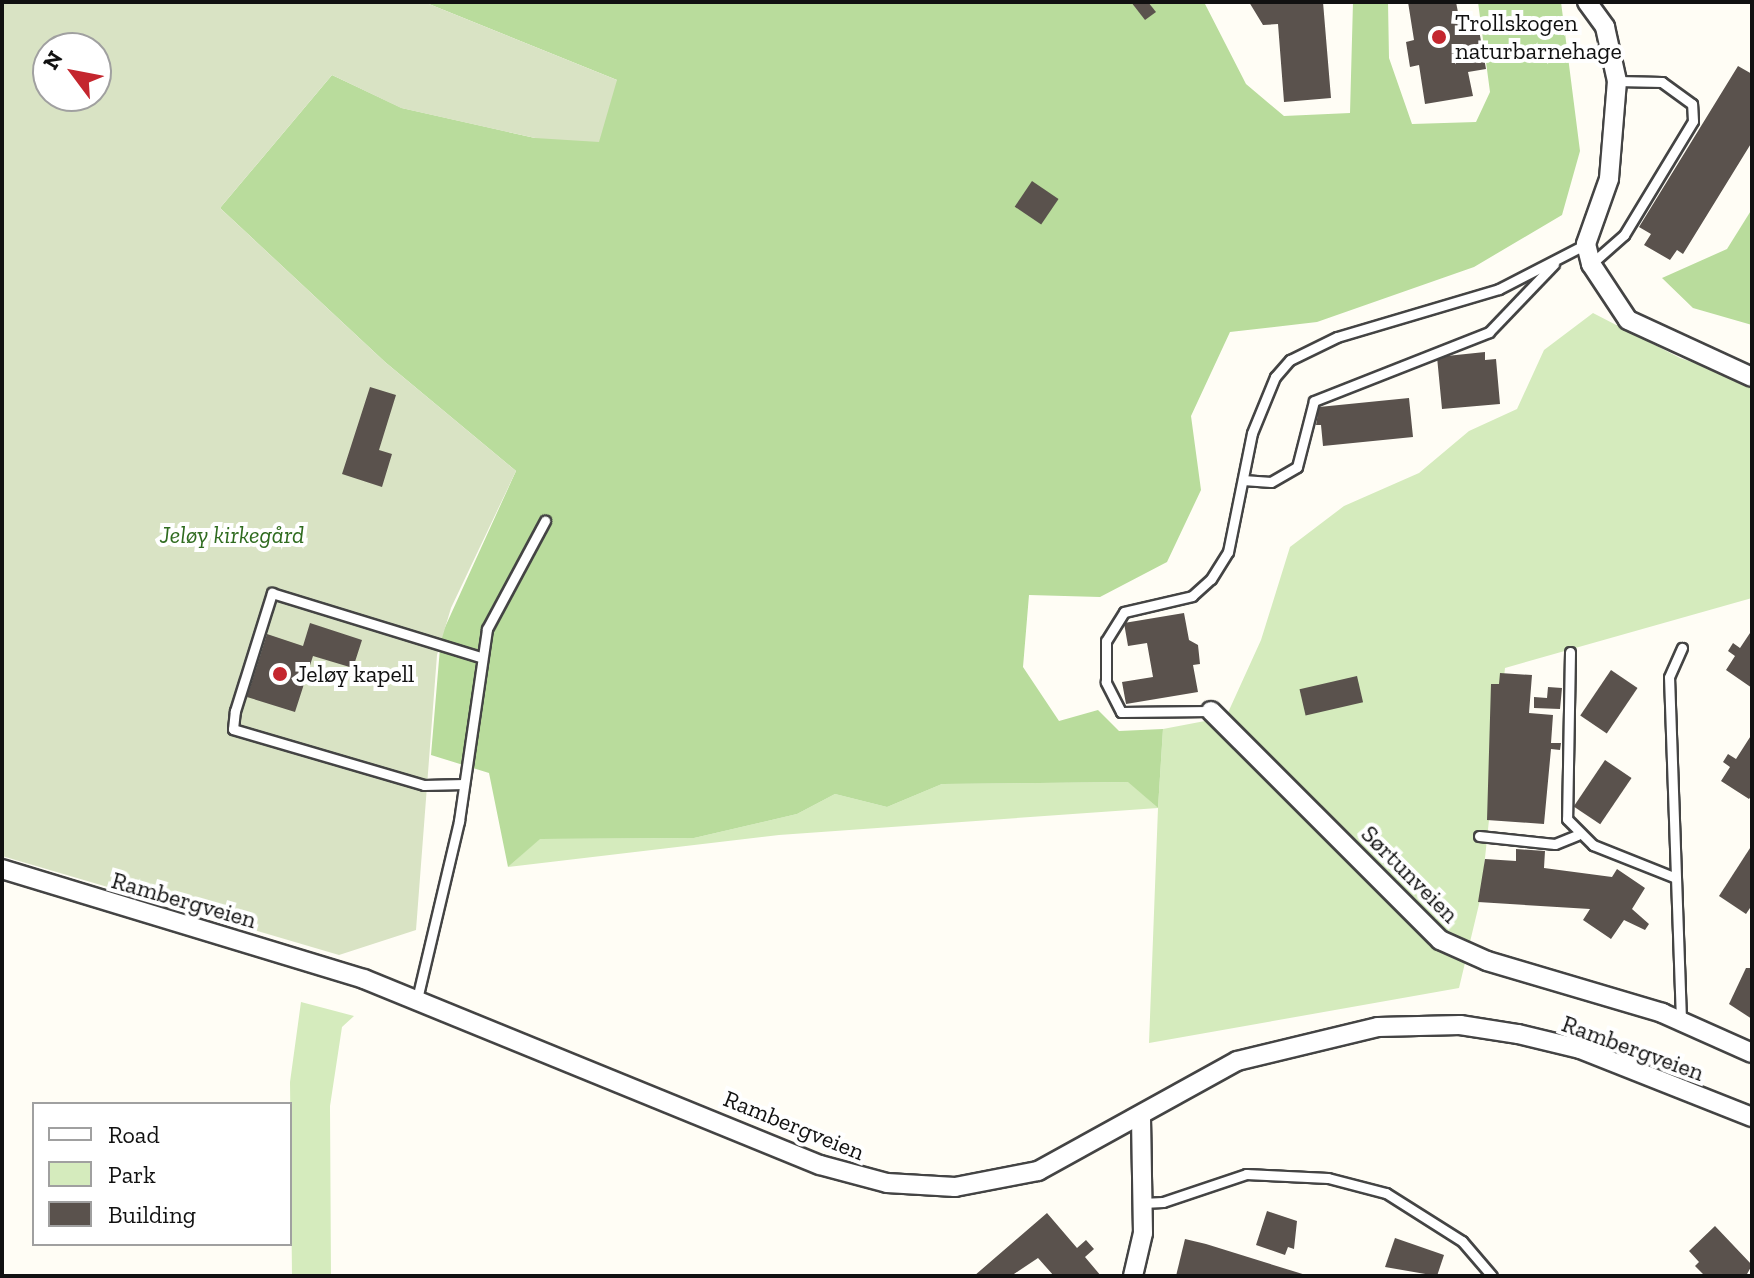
<!DOCTYPE html>
<meta charset="utf-8">
<style>
body{margin:0}
#map{position:relative;width:1754px;height:1278px;overflow:hidden;background:#fffdf5;font-family:"Zilla Slab",serif}
div>[style]{position:absolute}
.green>*{inset:0;background:#d5ebbd}
.forest>*{inset:0;background:#b9dc9c}
.cemetery>*{inset:0;background:#d9e3c4}
.building>*{inset:0;background:#5a524d;transform-origin:0 0}
.roads{filter:drop-shadow(2px 0 #444) drop-shadow(-2px 0 #444) drop-shadow(0 2px #444) drop-shadow(0 -2px #444)}
.service>*{height:9px;margin:-4.5px;padding:0 4.5px;transform-origin:4.5px;border-radius:4.5px;background:#fff}
.minor>*{height:18px;margin:-9px;padding:0 9px;transform-origin:9px;border-radius:9px;background:#fff}
.dots>*{width:22px;height:22px;translate:-50% -50%;box-sizing:border-box;border:4px solid #fff;border-radius:50%}
span{translate:-50% -50%;white-space:nowrap;text-align:center;line-height:1.15;-webkit-text-stroke:8px #fff;paint-order:stroke}
.poi-label{font-size:24px;color:#111}
.left{translate:0 -50%;text-align:left}
.park-label{font-size:24px;color:#2f6b1f;font-style:italic}
.street-label{font-size:24px;color:#111}
.frame{position:absolute;inset:0;border:4px solid #111;pointer-events:none}
.legend{position:absolute;left:32px;top:1102px;width:260px;height:144px;box-sizing:border-box;background:#fff;border:2px solid #a0a0a0;margin:0;padding:10px 14px;list-style:none;font-size:24px;color:#111}
.legend li{display:flex;align-items:center;gap:16px;height:40px}
.legend b{width:40px;border:2px solid #a0a0a0}
.north{position:absolute;left:32px;top:32px;width:80px;height:80px;box-sizing:border-box;background:#fff;border:2px solid #a0a0a0;border-radius:50%;rotate:302deg;font-size:22px;font-weight:700;line-height:32px;text-align:center;color:#111}
.north::after{content:'';display:block;margin:auto;width:28px;height:36px;background:#c4262e;clip-path:polygon(50% 0,100% 100%,50% 72%,0 100%)}
</style>
<div id="map">
<div class="green">
<div style="clip-path:polygon(1593px 313px,1680px 358px,1752px 382px,1752px 598px,1505px 668px,1481px 896px,1459px 988px,1149px 1043px,1158px 808px,779px 835px,508px 867px,539px 839px,694px 838px,797px 814px,835px 794px,887px 807px,942px 784px,1129px 782px,1158px 808px,1163px 729px,1226px 717px,1261px 640px,1290px 547px,1344px 506px,1419px 473px,1469px 431px,1517px 409px,1544px 350px)"></div>
<div style="clip-path:polygon(301px 1002px,354px 1016px,342px 1027px,330px 1106px,331px 1276px,292px 1276px,290px 1082px)"></div>
</div>
<div class="forest">
<div style="clip-path:polygon(424px 2px,1204px 2px,1246px 84px,1284px 116px,1350px 113px,1353px 2px,1388px 2px,1389px 58px,1412px 124px,1476px 122px,1490px 92px,1478px 2px,1561px 2px,1580px 151px,1562px 215px,1474px 267px,1317px 322px,1230px 332px,1191px 416px,1201px 490px,1167px 562px,1100px 597px,1029px 595px,1023px 667px,1059px 721px,1098px 710px,1119px 731px,1163px 729px,1158px 808px,1128px 782px,942px 784px,887px 807px,835px 794px,797px 814px,694px 838px,540px 839px,508px 867px,489px 773px,431px 755px,441px 636px,516px 471px,385px 362px,220px 208px,332px 75px,402px 108px,535px 138px,617px 80px)"></div>
<div style="clip-path:polygon(1752px 209px,1752px 325px,1693px 308px,1662px 278px,1727px 249px)"></div>
</div>
<div class="cemetery">
<div style="clip-path:polygon(evenodd,2px 2px,424px 2px,617px 80px,599px 142px,535px 138px,401px 108px,332px 75px,220px 208px,385px 362px,516px 471px,451px 608px,437px 655px,416px 930px,339px 955px,2px 856px,2px 2px,48px 48px,96px 48px,96px 96px,48px 96px,48px 48px)"></div>
</div>
<div class="building">
<div style="clip-path:polygon(1131px 2px,1148px 2px,1156px 12px,1145px 20px)"></div>
<div style="clip-path:polygon(1249px 2px,1323px 2px,1331px 98px,1284px 102px,1278px 24px,1263px 25px)"></div>
<div style="clip-path:polygon(1408px 2px,1456px 2px,1462px 33px,1479px 30px,1486px 69px,1468px 72px,1473px 96px,1425px 104px,1419px 65px,1410px 67px,1406px 42px,1414px 40px)"></div>
<div style="clip-path:polygon(1738px 66px,1752px 74px,1752px 142px,1683px 254px,1677px 250px,1670px 260px,1644px 245px,1651px 234px,1639px 227px)"></div>
<div style="left:1032px;top:181px;width:32px;height:31px;rotate:34deg"></div>
<div style="clip-path:polygon(1485px 352px,1485px 360px,1496px 359px,1500px 404px,1442px 409px,1437px 357px)"></div>
<div style="clip-path:polygon(370px 387px,396px 395px,379px 450px,392px 454px,382px 487px,342px 474px)"></div>
<div style="clip-path:polygon(1409px 398px,1413px 437px,1323px 446px,1321px 425px,1316px 425px,1319px 407px)"></div>
<div style="clip-path:polygon(1184px 613px,1189px 640px,1198px 645px,1200px 664px,1193px 665px,1198px 692px,1126px 704px,1122px 682px,1153px 677px,1147px 643px,1128px 646px,1124px 623px)"></div>
<div style="clip-path:polygon(310px 623px,362px 640px,353px 668px,313px 656px,295px 712px,247px 697px,267px 634px,303px 646px)"></div>
<div style="clip-path:polygon(1752px 630px,1752px 688px,1726px 670px,1735px 656px,1728px 651px,1733px 643px,1740px 648px)"></div>
<div style="left:1611px;top:670px;width:32px;height:55px;rotate:34deg"></div>
<div style="clip-path:polygon(1500px 673px,1532px 675px,1529px 713px,1553px 715px,1551px 743px,1561px 743px,1560px 750px,1551px 749px,1544px 824px,1487px 820px,1491px 684px,1499px 684px)"></div>
<div style="left:1357px;top:676px;width:27px;height:59px;rotate:77deg"></div>
<div style="clip-path:polygon(1548px 687px,1562px 688px,1560px 709px,1534px 708px,1534px 697px,1547px 698px)"></div>
<div style="clip-path:polygon(1752px 734px,1752px 795px,1749px 799px,1721px 781px,1730px 767px,1723px 762px,1728px 754px,1736px 759px)"></div>
<div style="left:1605px;top:760px;width:32px;height:56px;rotate:34deg"></div>
<div style="clip-path:polygon(1752px 845px,1752px 905px,1746px 914px,1719px 896px)"></div>
<div style="clip-path:polygon(1516px 849px,1545px 851px,1544px 868px,1612px 877px,1617px 869px,1645px 888px,1632px 909px,1649px 924px,1645px 930px,1624px 920px,1611px 939px,1583px 920px,1590px 909px,1478px 902px,1485px 859px,1516px 861px)"></div>
<div style="clip-path:polygon(1746px 968px,1752px 968px,1752px 1019px,1729px 1004px)"></div>
<div style="clip-path:polygon(1267px 1211px,1297px 1221px,1294px 1249px,1288px 1247px,1285px 1255px,1256px 1245px)"></div>
<div style="clip-path:polygon(1047px 1213px,1077px 1248px,1086px 1240px,1094px 1249px,1085px 1257px,1101px 1276px,1054px 1276px,1038px 1258px,1011px 1276px,974px 1276px)"></div>
<div style="clip-path:polygon(1715px 1226px,1752px 1265px,1746px 1276px,1705px 1276px,1695px 1266px,1699px 1262px,1689px 1251px)"></div>
<div style="clip-path:polygon(1395px 1238px,1444px 1255px,1437px 1276px,1385px 1267px)"></div>
<div style="clip-path:polygon(1185px 1239px,1206px 1244px,1309px 1276px,1176px 1276px)"></div>
</div>
<div class="roads">
<div class="service">
<div style="left:1591px;top:264px;width:44px;rotate:-41.3deg"></div>
<div style="left:1624px;top:235px;width:133px;rotate:-58.8deg"></div>
<div style="left:1693px;top:121px;width:17px;rotate:-93deg"></div>
<div style="left:1692px;top:104px;width:37px;rotate:-144deg"></div>
<div style="left:1662px;top:82px;width:45px;rotate:-178.7deg"></div>
<div style="left:1243px;top:480px;width:28px;rotate:4deg"></div>
<div style="left:1271px;top:482px;width:30px;rotate:-30deg"></div>
<div style="left:1297px;top:467px;width:68px;rotate:-75.6deg"></div>
<div style="left:1314px;top:401px;width:188px;rotate:-21.5deg"></div>
<div style="left:1489px;top:332px;width:94px;rotate:-46.3deg"></div>
<div style="left:1570px;top:652px;width:167px;rotate:91deg"></div>
<div style="left:1567px;top:819px;width:37px;rotate:45deg"></div>
<div style="left:1593px;top:845px;width:89px;rotate:21.7deg"></div>
<div style="left:1211px;top:711px;width:90px;rotate:179.4deg"></div>
<div style="left:1121px;top:712px;width:34px;rotate:-117deg"></div>
<div style="left:1106px;top:682px;width:41px;rotate:-90deg"></div>
<div style="left:1106px;top:641px;width:34px;rotate:-58deg"></div>
<div style="left:1124px;top:612px;width:70px;rotate:-13.2deg"></div>
<div style="left:1192px;top:596px;width:25px;rotate:-42deg"></div>
<div style="left:1211px;top:579px;width:32px;rotate:-58deg"></div>
<div style="left:1228px;top:552px;width:121px;rotate:-78.6deg"></div>
<div style="left:1252px;top:433px;width:61px;rotate:-67.7deg"></div>
<div style="left:1275px;top:377px;width:23px;rotate:-49deg"></div>
<div style="left:1290px;top:360px;width:52px;rotate:-26.1deg"></div>
<div style="left:1337px;top:337px;width:169px;rotate:-16.5deg"></div>
<div style="left:1499px;top:289px;width:98px;rotate:-27.3deg"></div>
<div style="left:464px;top:784px;width:40px;rotate:178.6deg"></div>
<div style="left:424px;top:785px;width:199px;rotate:-163.7deg"></div>
<div style="left:233px;top:729px;width:18px;rotate:-84deg"></div>
<div style="left:235px;top:711px;width:124px;rotate:-72.6deg"></div>
<div style="left:272px;top:593px;width:218px;rotate:17.1deg"></div>
<div style="left:1479px;top:836px;width:76px;rotate:6deg"></div>
<div style="left:1555px;top:844px;width:24px;rotate:-22deg"></div>
<div style="left:417px;top:999px;width:183px;rotate:-76.7deg"></div>
<div style="left:459px;top:821px;width:194px;rotate:-81.7deg"></div>
<div style="left:487px;top:629px;width:123px;rotate:-61.8deg"></div>
<div style="left:1681px;top:1020px;width:343px;rotate:-92deg"></div>
<div style="left:1669px;top:677px;width:32px;rotate:-66deg"></div>
<div style="left:1142px;top:1203px;width:21px;rotate:-3deg"></div>
<div style="left:1163px;top:1202px;width:88px;rotate:-18.6deg"></div>
<div style="left:1246px;top:1174px;width:82px;rotate:2.8deg"></div>
<div style="left:1328px;top:1178px;width:60px;rotate:14.5deg"></div>
<div style="left:1386px;top:1193px;width:90px;rotate:32.3deg"></div>
<div style="left:1462px;top:1241px;width:46px;rotate:49.4deg"></div>
</div>
<div class="minor">
<div style="left:1587px;top:2px;width:31px;rotate:54deg"></div>
<div style="left:1605px;top:27px;width:55px;rotate:77.5deg"></div>
<div style="left:1617px;top:81px;width:98px;rotate:94.7deg"></div>
<div style="left:1609px;top:179px;width:69px;rotate:109.5deg"></div>
<div style="left:1586px;top:244px;width:21px;rotate:76deg"></div>
<div style="left:1591px;top:264px;width:67px;rotate:56.5deg"></div>
<div style="left:1628px;top:320px;width:136px;rotate:24.7deg"></div>
<div style="left:1211px;top:711px;width:324px;rotate:45deg"></div>
<div style="left:1440px;top:940px;width:51px;rotate:24.1deg"></div>
<div style="left:1487px;top:961px;width:183px;rotate:16.5deg"></div>
<div style="left:1662px;top:1013px;width:98px;rotate:24deg"></div>
<div style="left:2px;top:869px;width:378px;rotate:16.9deg"></div>
<div style="left:364px;top:979px;width:492px;rotate:22.2deg"></div>
<div style="left:820px;top:1165px;width:69px;rotate:15deg"></div>
<div style="left:887px;top:1183px;width:68px;rotate:3.4deg"></div>
<div style="left:955px;top:1187px;width:85px;rotate:-10.9deg"></div>
<div style="left:1038px;top:1171px;width:227px;rotate:-28.9deg"></div>
<div style="left:1237px;top:1061px;width:145px;rotate:-13.6deg"></div>
<div style="left:1378px;top:1027px;width:82px;rotate:-1.4deg"></div>
<div style="left:1460px;top:1025px;width:59px;rotate:8.8deg"></div>
<div style="left:1518px;top:1034px;width:64px;rotate:13.6deg"></div>
<div style="left:1580px;top:1049px;width:185px;rotate:21.6deg"></div>
<div style="left:1133px;top:1276px;width:44px;rotate:-76.9deg"></div>
<div style="left:1143px;top:1233px;width:118px;rotate:-91deg"></div>
</div>
</div>
<div class="dots">
<div style="left:1439px;top:37px;background:#c4262e"></div>
<div style="left:280px;top:674px;background:#c4262e"></div>
</div>
<div class="poi-label">
<span class="left" style="left:1455px;top:37px">Trollskogen<br>naturbarnehage</span>
<span class="left" style="left:296px;top:674px">Jeløy kapell</span>
</div>
<div class="park-label">
<span style="left:232px;top:535px">Jeløy kirkegård</span>
</div>
<div class="street-label">
<span style="left:1410px;top:874px;rotate:45deg">Sørtunveien</span>
<span style="left:184px;top:900px;rotate:16deg">Rambergveien</span>
<span style="left:1633px;top:1048px;rotate:20deg">Rambergveien</span>
<span style="left:794px;top:1125px;rotate:22deg">Rambergveien</span>
</div>
<div class="frame"></div>
<ul class="legend">
<li><b style="height:10px;background:#fff"></b>Road</li>
<li><b style="height:22px;background:#d5ebbd"></b>Park</li>
<li><b style="height:22px;background:#5a524d"></b>Building</li>
</ul>
<div class="north">N</div>
</div>
